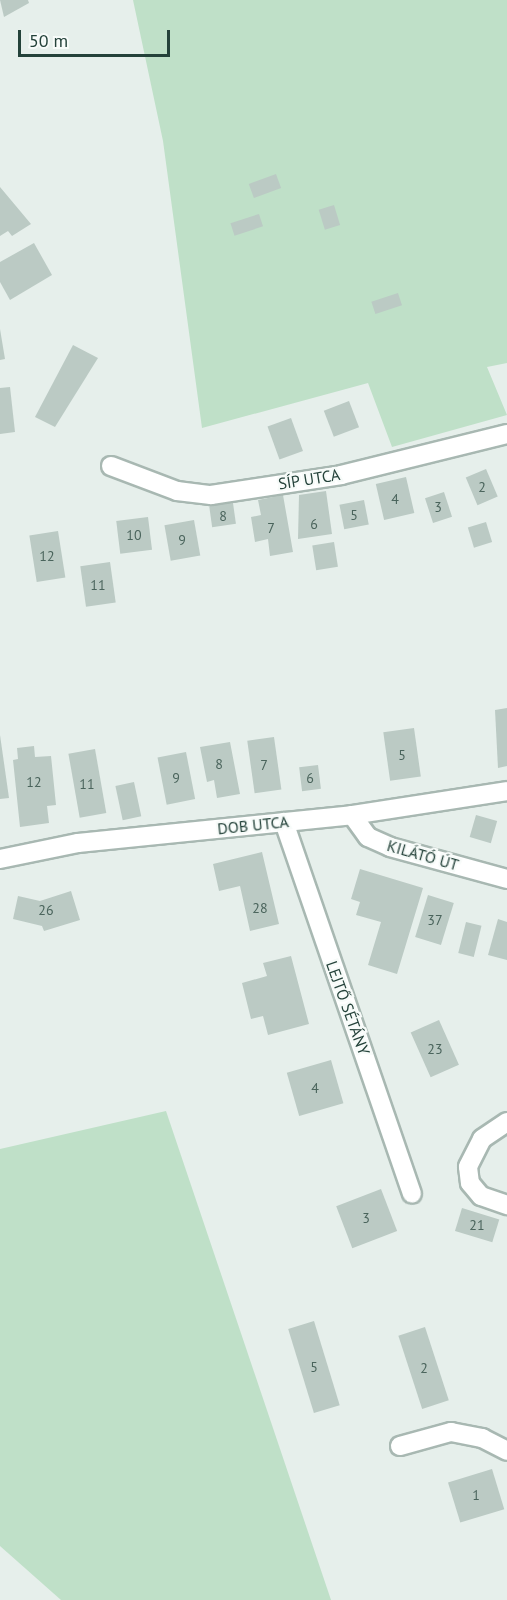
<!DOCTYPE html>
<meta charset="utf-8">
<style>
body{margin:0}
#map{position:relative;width:507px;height:1600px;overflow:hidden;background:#e6efeb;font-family:"PT Sans",sans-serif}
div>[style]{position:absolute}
.green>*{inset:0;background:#bfe0c8}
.building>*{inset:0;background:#bbcac4;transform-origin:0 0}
.roads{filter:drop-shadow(2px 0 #a8b8b2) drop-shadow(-2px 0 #a8b8b2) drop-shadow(0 2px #a8b8b2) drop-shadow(0 -2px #a8b8b2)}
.street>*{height:18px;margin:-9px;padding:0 9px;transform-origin:9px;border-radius:9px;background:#fff}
span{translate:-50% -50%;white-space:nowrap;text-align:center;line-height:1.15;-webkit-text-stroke:4.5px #f7fbf9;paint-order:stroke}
.number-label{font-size:14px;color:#4a645c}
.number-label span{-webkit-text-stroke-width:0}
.street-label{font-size:16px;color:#24423a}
.scale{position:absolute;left:18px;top:30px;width:152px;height:27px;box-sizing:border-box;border:3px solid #24423a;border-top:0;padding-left:8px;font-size:18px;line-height:21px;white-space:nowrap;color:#24423a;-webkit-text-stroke:4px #f7fbf9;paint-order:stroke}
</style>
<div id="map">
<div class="green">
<div style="clip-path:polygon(133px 0,507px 0,507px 363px,487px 367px,507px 415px,392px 447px,368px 383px,202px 428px,163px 141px)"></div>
<div style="clip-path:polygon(166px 1111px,331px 1600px,61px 1600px,0 1546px,0 1149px)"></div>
</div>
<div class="building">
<div style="clip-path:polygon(0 0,28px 0,29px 3px,4px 17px)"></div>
<div style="left:276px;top:174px;width:15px;height:29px;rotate:70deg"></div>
<div style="clip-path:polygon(0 187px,31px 224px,12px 236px,8px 231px,0 236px)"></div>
<div style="left:334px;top:205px;width:21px;height:16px;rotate:73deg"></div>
<div style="left:259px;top:214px;width:13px;height:30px;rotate:72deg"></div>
<div style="clip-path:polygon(34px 243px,52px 275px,10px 300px,0 282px,0 262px)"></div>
<div style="left:398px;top:293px;width:13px;height:28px;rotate:72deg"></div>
<div style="clip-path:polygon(0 329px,5px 359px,0 360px)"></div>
<div style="clip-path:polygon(73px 345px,98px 358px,55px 427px,35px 417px)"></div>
<div style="clip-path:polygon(10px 387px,15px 432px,0 434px,0 388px)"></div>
<div style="left:349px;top:401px;width:28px;height:27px;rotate:69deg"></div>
<div style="left:291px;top:418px;width:35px;height:25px;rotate:70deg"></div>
<div style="left:486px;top:469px;width:30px;height:22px;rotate:67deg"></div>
<div style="left:406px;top:477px;width:37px;height:31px;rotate:77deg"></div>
<div style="clip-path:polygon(326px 491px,332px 534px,298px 539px,299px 495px)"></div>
<div style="left:444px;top:492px;width:26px;height:20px;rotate:72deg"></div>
<div style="clip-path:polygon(283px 495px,293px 552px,270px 556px,268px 539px,255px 542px,251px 517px,261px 515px,258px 500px)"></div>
<div style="left:364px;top:500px;width:25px;height:25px;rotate:79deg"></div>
<div style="left:233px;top:503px;width:21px;height:24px;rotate:82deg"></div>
<div style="left:148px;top:517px;width:33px;height:32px;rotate:83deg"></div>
<div style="left:194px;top:520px;width:36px;height:30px;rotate:80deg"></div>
<div style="left:486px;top:522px;width:21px;height:19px;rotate:73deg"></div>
<div style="left:58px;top:531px;width:47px;height:29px;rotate:81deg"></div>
<div style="left:334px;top:542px;width:25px;height:22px;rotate:81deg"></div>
<div style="left:110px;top:562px;width:41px;height:30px;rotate:82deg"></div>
<div style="clip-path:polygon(507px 708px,507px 766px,498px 768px,495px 710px)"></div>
<div style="left:414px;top:728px;width:49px;height:31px;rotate:82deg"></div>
<div style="clip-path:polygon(0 735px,9px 798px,0 799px)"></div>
<div style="left:274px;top:737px;width:53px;height:27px;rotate:82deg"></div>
<div style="clip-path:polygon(230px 742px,240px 794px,217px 798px,214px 780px,207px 782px,200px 747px)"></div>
<div style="clip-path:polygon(34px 746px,35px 757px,51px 756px,56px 805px,47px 806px,49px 823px,20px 827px,13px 760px,18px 759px,17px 748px)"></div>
<div style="left:95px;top:749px;width:65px;height:27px;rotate:80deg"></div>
<div style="left:186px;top:752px;width:48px;height:29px;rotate:79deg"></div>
<div style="left:318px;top:765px;width:24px;height:19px;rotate:83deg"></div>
<div style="left:134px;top:782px;width:35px;height:19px;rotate:78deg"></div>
<div style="left:476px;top:815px;width:22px;height:23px;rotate:16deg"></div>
<div style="clip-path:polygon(262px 852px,279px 924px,250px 931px,240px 886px,219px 891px,213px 864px)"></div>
<div style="clip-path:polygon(360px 869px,423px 888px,397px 974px,368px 965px,381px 922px,356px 915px,360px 902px,351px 899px)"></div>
<div style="clip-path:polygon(71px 891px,80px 920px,44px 931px,42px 926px,13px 919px,18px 896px,40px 901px)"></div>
<div style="left:428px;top:895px;width:27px;height:44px;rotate:17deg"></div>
<div style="clip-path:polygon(498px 919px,507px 922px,507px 960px,488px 955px)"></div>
<div style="left:466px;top:922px;width:16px;height:32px;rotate:14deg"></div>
<div style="clip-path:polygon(291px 956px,309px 1024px,268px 1035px,263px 1016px,251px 1019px,242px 983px,267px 976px,263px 963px)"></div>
<div style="left:439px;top:1020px;width:49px;height:31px;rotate:66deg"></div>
<div style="left:331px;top:1060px;width:45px;height:46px;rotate:74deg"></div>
<div style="left:381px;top:1189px;width:45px;height:48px;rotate:69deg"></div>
<div style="left:462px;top:1208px;width:39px;height:24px;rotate:17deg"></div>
<div style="left:314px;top:1321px;width:88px;height:27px;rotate:73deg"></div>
<div style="left:425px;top:1327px;width:77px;height:28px;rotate:72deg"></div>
<div style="left:492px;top:1469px;width:42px;height:46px;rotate:73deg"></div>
</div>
<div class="roads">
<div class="street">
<div style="left:111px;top:466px;width:71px;rotate:20.7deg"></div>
<div style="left:177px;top:491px;width:34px;rotate:7deg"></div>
<div style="left:211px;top:495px;width:132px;rotate:-8.7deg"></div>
<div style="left:341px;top:475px;width:171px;rotate:-13.9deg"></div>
<div style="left:352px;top:815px;width:27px;rotate:54deg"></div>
<div style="left:368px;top:837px;width:24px;rotate:24deg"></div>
<div style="left:390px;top:847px;width:121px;rotate:15.3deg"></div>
<div style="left:284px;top:822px;width:393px;rotate:71deg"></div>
<div style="left:0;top:859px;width:80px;rotate:-11.6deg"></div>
<div style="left:78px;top:843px;width:275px;rotate:-5.8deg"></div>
<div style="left:352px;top:815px;width:157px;rotate:-8.8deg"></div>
<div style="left:507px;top:1122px;width:30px;rotate:146deg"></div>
<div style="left:482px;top:1139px;width:31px;rotate:117deg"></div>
<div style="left:468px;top:1167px;width:16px;rotate:83deg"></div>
<div style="left:470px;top:1183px;width:17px;rotate:50deg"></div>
<div style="left:481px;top:1196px;width:28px;rotate:19deg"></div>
<div style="left:400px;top:1446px;width:53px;rotate:-15.4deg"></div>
<div style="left:451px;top:1432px;width:32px;rotate:11deg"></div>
<div style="left:482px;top:1438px;width:28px;rotate:27deg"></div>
</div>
</div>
<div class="number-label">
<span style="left:482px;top:487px">2</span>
<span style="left:395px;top:499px">4</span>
<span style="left:438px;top:507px">3</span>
<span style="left:354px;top:515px">5</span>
<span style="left:223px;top:516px">8</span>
<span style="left:314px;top:524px">6</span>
<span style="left:271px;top:528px">7</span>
<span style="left:134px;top:535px">10</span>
<span style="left:182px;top:540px">9</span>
<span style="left:47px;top:556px">12</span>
<span style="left:98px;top:585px">11</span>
<span style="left:402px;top:755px">5</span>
<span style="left:219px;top:764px">8</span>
<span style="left:264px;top:765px">7</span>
<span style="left:176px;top:778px">9</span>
<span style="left:310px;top:778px">6</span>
<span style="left:34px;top:782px">12</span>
<span style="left:87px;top:784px">11</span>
<span style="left:260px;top:908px">28</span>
<span style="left:46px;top:910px">26</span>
<span style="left:435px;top:920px">37</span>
<span style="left:435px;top:1049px">23</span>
<span style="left:315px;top:1088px">4</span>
<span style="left:366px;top:1218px">3</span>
<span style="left:477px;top:1225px">21</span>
<span style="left:314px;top:1367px">5</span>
<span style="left:424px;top:1368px">2</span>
<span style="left:476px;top:1495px">1</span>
</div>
<div class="street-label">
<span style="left:309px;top:479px;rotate:-9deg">SÍP UTCA</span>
<span style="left:253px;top:825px;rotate:-6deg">DOB UTCA</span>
<span style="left:423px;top:855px;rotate:16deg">KILÁTÓ ÚT</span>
<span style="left:348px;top:1008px;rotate:70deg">LEJTŐ SÉTÁNY</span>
</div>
<div class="scale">50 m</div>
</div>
